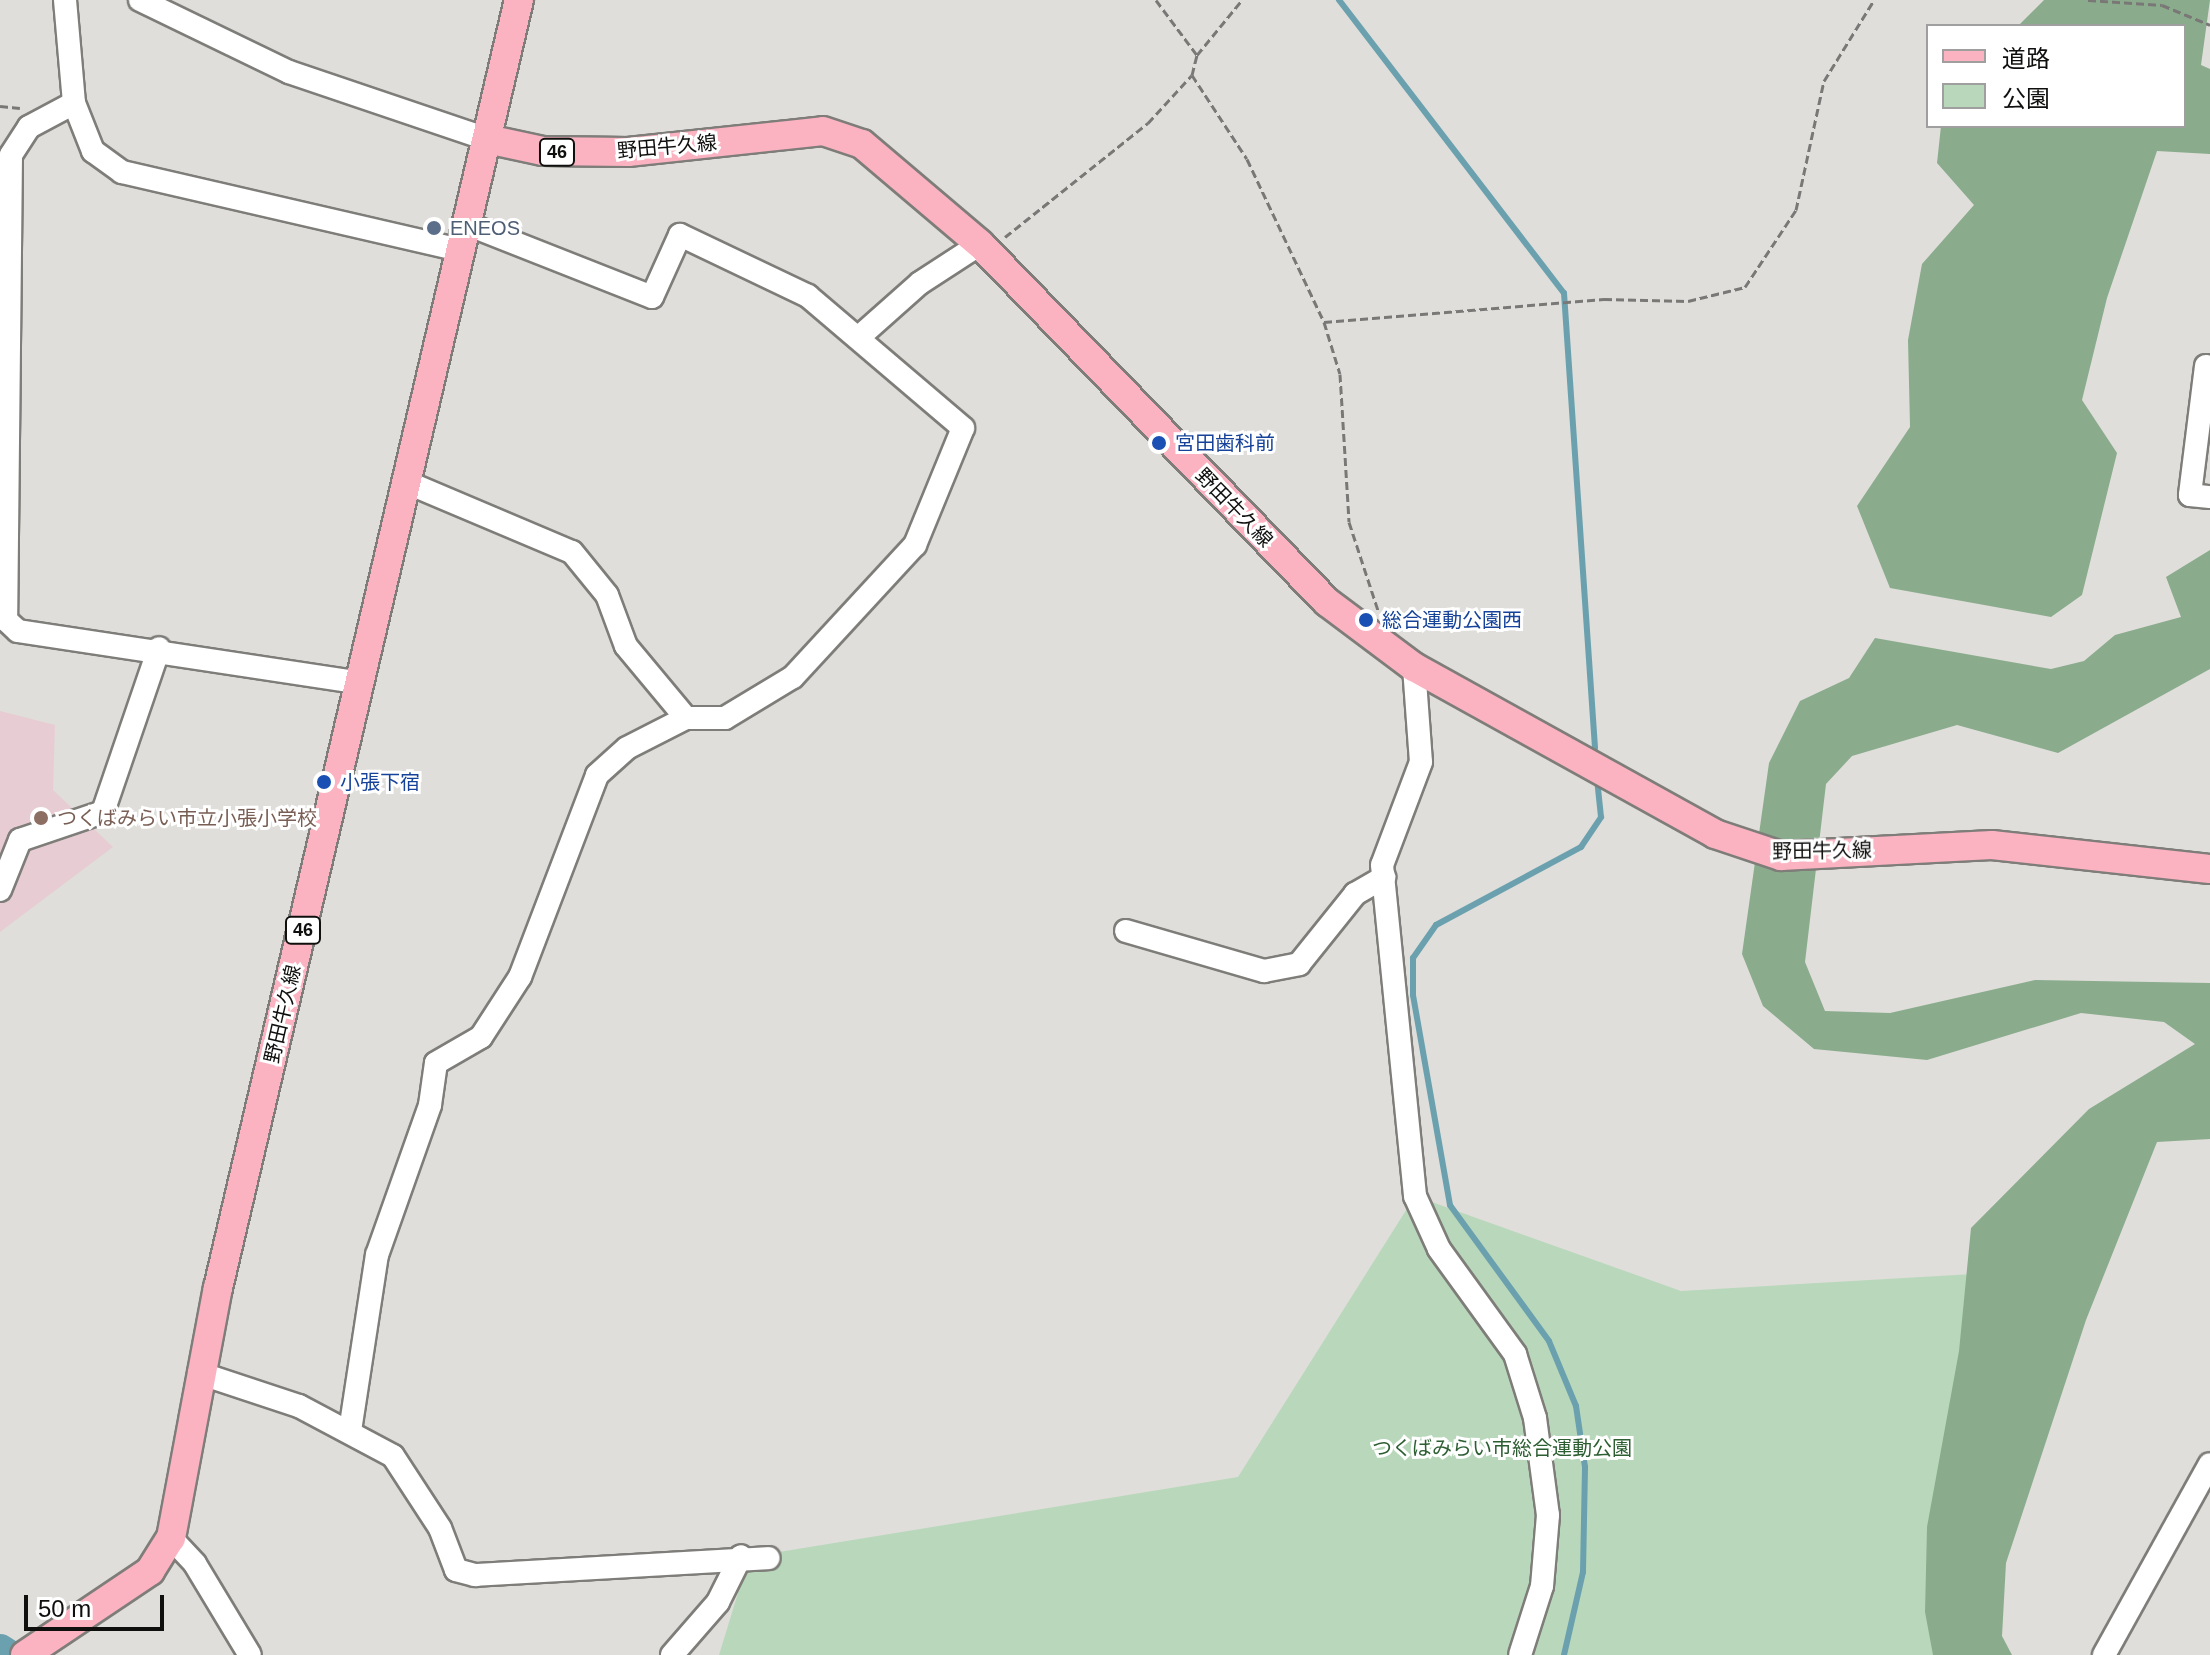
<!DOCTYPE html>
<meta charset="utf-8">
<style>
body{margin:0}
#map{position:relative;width:2210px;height:1655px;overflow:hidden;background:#dfdeda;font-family:Arial,"Noto Sans JP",sans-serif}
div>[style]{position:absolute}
.education>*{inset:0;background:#e7cdd3}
.green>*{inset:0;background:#b9d8bb}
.forest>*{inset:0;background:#8aac8c}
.stream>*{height:6px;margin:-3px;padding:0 3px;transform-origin:3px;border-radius:3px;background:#6ba1ae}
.river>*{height:34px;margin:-17px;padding:0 17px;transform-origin:17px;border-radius:17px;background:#6ba1ae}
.path>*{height:3px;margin-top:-1.5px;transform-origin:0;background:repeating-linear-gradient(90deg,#797876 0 8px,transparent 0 12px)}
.roads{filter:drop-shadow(2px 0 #7e7d79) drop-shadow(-2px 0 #7e7d79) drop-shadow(0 2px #7e7d79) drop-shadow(0 -2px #7e7d79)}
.minor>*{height:22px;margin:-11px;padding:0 11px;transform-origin:11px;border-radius:11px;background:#fff}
.major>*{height:28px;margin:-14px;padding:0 14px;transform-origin:14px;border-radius:14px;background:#fbb2c1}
.dots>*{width:22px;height:22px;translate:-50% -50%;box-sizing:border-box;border:4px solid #fff;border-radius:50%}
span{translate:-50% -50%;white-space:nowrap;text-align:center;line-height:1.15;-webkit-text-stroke:6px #fff;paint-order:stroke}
.shield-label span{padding:2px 6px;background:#fff;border:2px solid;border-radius:6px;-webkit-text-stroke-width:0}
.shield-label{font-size:18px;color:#0f0f0e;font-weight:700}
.street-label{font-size:20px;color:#0f0f0e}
.service-label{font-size:20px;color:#4e5e75}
.left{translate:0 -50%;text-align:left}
.transit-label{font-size:20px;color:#164399}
.education-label{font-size:20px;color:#785e54}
.park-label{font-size:20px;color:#2c5e32}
.legend{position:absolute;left:1926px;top:24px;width:260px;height:104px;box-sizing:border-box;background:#fff;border:2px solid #9f9f9f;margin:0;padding:10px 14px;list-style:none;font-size:24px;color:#0f0f0e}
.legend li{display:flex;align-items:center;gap:16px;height:40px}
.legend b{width:40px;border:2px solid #9f9f9f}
.scale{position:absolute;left:24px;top:1595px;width:140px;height:36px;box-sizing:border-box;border:4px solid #0f0f0e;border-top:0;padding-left:10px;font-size:24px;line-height:28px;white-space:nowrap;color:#0f0f0e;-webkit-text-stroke:6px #fff;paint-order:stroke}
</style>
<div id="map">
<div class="education">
<div style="clip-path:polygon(0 711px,55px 725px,53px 790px,113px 847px,0 932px)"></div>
</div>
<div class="green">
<div style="clip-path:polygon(1415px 1196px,1681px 1291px,2008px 1272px,1963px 1655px,719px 1655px,749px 1557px,1238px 1477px)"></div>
</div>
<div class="forest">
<div style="clip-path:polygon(2044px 0,2210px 0,2201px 65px,2210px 69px,2210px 154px,2157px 151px,2107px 298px,2082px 400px,2117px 453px,2082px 595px,2051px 617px,1890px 588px,1857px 506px,1910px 427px,1908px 340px,1922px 264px,1974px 205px,1937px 163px,1941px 126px,2184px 126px,2184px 26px,2018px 26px)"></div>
<div style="clip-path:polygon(2210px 550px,2210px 669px,2058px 753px,1957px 725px,1852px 756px,1826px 784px,1805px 962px,1825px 1011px,1890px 1013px,2035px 980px,2210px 983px,2210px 1139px,2157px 1142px,2086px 1320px,2006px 1563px,2002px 1636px,2012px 1655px,1933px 1655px,1925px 1612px,1927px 1527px,1959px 1351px,1971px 1228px,2089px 1109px,2195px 1044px,2164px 1022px,2081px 1013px,1927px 1060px,1814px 1049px,1763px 1006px,1742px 954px,1769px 763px,1800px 701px,1849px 678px,1875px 638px,2051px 669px,2084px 661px,2115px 635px,2181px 617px,2166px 577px)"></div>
</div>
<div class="stream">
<div style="left:1339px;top:0;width:369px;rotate:52.5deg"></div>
<div style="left:1564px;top:293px;width:456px;rotate:86.1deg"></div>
<div style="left:1564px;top:1655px;width:85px;rotate:-77.1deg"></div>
<div style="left:1583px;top:1572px;width:105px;rotate:-88.9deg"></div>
<div style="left:1585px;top:1467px;width:62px;rotate:-98.4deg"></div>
<div style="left:1576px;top:1406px;width:70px;rotate:-112.6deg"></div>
<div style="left:1549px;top:1341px;width:168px;rotate:-126.1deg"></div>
<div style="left:1450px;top:1205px;width:213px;rotate:-100deg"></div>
<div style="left:1413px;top:995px;width:37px;rotate:-90deg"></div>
<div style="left:1413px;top:958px;width:40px;rotate:-55.1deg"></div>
<div style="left:1436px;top:925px;width:165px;rotate:-28.3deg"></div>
<div style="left:1581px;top:847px;width:36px;rotate:-56deg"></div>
<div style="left:1601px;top:817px;width:31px;rotate:-96deg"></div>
</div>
<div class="river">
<div style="left:0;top:1651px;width:7px;rotate:34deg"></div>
</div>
<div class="path">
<div style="left:1156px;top:0;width:69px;rotate:53.3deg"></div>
<div style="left:2088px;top:0;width:74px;rotate:3.9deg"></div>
<div style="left:2162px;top:5px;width:52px;rotate:22.6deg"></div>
<div style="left:1192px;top:75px;width:100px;rotate:56.8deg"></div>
<div style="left:1247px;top:159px;width:180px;rotate:64.7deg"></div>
<div style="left:1324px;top:322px;width:54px;rotate:72.9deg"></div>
<div style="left:1340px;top:374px;width:148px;rotate:86.5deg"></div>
<div style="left:1349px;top:522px;width:93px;rotate:71.8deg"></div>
<div style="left:0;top:106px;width:20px;rotate:6deg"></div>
<div style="left:1005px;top:237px;width:183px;rotate:-38.6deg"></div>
<div style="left:1148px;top:123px;width:65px;rotate:-47.5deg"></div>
<div style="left:1192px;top:75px;width:21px;rotate:-76deg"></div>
<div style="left:1197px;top:55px;width:71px;rotate:-50.7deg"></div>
<div style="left:1324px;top:322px;width:281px;rotate:-4.7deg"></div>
<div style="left:1604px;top:299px;width:84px;rotate:1.4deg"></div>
<div style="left:1688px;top:301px;width:59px;rotate:-13.8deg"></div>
<div style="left:1745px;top:287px;width:92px;rotate:-56.5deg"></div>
<div style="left:1796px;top:210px;width:132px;rotate:-77.8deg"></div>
<div style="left:1824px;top:81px;width:95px;rotate:-58.3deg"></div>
</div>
<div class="roads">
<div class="minor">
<div style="left:65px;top:0;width:103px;rotate:85deg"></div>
<div style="left:74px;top:103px;width:52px;rotate:68.4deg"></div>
<div style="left:93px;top:151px;width:36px;rotate:36deg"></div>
<div style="left:122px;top:172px;width:347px;rotate:13deg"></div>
<div style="left:140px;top:0;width:165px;rotate:25.8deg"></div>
<div style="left:289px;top:72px;width:209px;rotate:18.7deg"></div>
<div style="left:74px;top:103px;width:51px;rotate:151.9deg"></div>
<div style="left:29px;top:127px;width:33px;rotate:123deg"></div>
<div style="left:11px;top:155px;width:465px;rotate:90.6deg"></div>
<div style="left:6px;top:620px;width:16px;rotate:43deg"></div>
<div style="left:18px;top:631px;width:346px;rotate:8.6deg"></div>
<div style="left:858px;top:338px;width:83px;rotate:-41.6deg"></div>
<div style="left:920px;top:283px;width:72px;rotate:-33deg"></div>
<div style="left:2206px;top:366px;width:130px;rotate:97.1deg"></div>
<div style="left:2190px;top:495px;width:20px;rotate:6deg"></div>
<div style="left:406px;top:482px;width:180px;rotate:22.9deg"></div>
<div style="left:572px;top:552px;width:55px;rotate:50.9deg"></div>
<div style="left:607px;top:595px;width:54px;rotate:69.6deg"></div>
<div style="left:626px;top:646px;width:94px;rotate:50.2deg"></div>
<div style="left:1414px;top:667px;width:95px;rotate:85.8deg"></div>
<div style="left:1421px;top:762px;width:110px;rotate:110.7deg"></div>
<div style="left:1382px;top:865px;width:333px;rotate:84.3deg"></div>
<div style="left:1415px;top:1196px;width:58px;rotate:65.6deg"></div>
<div style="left:1439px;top:1249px;width:130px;rotate:54.1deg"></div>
<div style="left:1515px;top:1354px;width:67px;rotate:72.6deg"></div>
<div style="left:1535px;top:1418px;width:98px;rotate:82.4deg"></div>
<div style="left:1548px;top:1515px;width:71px;rotate:94.8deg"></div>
<div style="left:1542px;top:1586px;width:72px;rotate:107.7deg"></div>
<div style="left:0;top:890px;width:54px;rotate:-68.2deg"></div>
<div style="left:20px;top:840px;width:88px;rotate:-18.6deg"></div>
<div style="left:103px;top:812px;width:173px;rotate:-71.1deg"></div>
<div style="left:1126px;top:931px;width:144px;rotate:16.2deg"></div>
<div style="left:1264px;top:971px;width:36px;rotate:-11deg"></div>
<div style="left:1299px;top:964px;width:90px;rotate:-51.3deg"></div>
<div style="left:1355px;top:894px;width:34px;rotate:-30deg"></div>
<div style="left:199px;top:1373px;width:105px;rotate:18.3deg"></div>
<div style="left:299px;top:1406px;width:106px;rotate:28deg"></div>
<div style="left:393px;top:1456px;width:86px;rotate:56.9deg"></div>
<div style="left:440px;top:1528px;width:45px;rotate:69.1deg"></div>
<div style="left:456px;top:1570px;width:20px;rotate:15deg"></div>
<div style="left:475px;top:1575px;width:294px;rotate:-3.3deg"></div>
<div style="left:350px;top:1431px;width:178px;rotate:-81.3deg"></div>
<div style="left:377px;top:1255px;width:159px;rotate:-70.5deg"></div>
<div style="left:430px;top:1105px;width:42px;rotate:-81.9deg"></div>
<div style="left:436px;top:1063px;width:52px;rotate:-30deg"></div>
<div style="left:481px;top:1037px;width:72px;rotate:-57deg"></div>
<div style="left:520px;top:977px;width:216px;rotate:-69.1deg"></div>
<div style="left:597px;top:775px;width:40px;rotate:-42deg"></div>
<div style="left:627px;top:748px;width:66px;rotate:-27deg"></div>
<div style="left:686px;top:718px;width:39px"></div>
<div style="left:725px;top:718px;width:79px;rotate:-31.1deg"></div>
<div style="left:793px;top:677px;width:180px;rotate:-47.3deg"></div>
<div style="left:915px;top:545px;width:126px;rotate:-67.7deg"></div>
<div style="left:963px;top:428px;width:204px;rotate:-139.6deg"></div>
<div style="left:808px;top:296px;width:142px;rotate:-154.5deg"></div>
<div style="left:680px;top:235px;width:68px;rotate:114.3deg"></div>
<div style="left:652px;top:297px;width:199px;rotate:-158.5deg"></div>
<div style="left:171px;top:1538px;width:35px;rotate:47deg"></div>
<div style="left:195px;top:1564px;width:106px;rotate:58.9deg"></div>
<div style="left:672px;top:1655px;width:70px;rotate:-49deg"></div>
<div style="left:718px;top:1602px;width:51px;rotate:-63.4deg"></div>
<div style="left:2104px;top:1655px;width:218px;rotate:-61deg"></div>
</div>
<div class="major">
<div style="left:487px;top:139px;width:57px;rotate:12.1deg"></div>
<div style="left:543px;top:151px;width:85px;rotate:0.7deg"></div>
<div style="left:628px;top:152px;width:196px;rotate:-6.1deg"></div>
<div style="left:823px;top:131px;width:41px;rotate:18.4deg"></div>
<div style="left:862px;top:144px;width:155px;rotate:40.3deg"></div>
<div style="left:980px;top:244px;width:499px;rotate:45.9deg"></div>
<div style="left:1327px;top:602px;width:109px;rotate:36.8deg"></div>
<div style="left:1414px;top:667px;width:344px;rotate:29deg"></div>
<div style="left:1715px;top:834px;width:70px;rotate:18.4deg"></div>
<div style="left:1781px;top:856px;width:211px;rotate:-3deg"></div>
<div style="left:1992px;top:845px;width:219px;rotate:6.3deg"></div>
<div style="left:25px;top:1655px;width:151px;rotate:-33.9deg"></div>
<div style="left:150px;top:1571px;width:39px;rotate:-58deg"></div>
<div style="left:171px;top:1538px;width:254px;rotate:-79.4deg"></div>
<div style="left:218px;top:1288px;width:1323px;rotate:-76.85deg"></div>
</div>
</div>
<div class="dots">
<div style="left:434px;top:228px;background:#5c6f8a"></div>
<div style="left:1159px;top:443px;background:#1a4fb4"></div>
<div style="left:1366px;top:620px;background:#1a4fb4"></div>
<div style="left:324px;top:782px;background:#1a4fb4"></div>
<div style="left:41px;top:818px;background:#8d6e63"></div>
</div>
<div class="shield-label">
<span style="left:557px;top:152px">46</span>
<span style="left:303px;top:930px">46</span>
</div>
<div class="street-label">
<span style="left:667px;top:147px;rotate:-5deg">野田牛久線</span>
<span style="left:1234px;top:508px;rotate:46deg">野田牛久線</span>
<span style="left:1822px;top:851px;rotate:-1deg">野田牛久線</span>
<span style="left:283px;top:1014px;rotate:-77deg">野田牛久線</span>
</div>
<div class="service-label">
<span class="left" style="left:450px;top:228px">ENEOS</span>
</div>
<div class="transit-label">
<span class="left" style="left:1175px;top:443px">宮田歯科前</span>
<span class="left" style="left:1382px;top:620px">総合運動公園西</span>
<span class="left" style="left:340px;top:782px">小張下宿</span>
</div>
<div class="education-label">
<span class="left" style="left:57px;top:818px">つくばみらい市立小張小学校</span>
</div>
<div class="park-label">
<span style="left:1502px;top:1448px">つくばみらい市総合運動公園</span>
</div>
<ul class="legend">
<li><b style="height:10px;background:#fbb2c1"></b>道路</li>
<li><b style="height:22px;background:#b9d8bb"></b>公園</li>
</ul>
<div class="scale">50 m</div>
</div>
